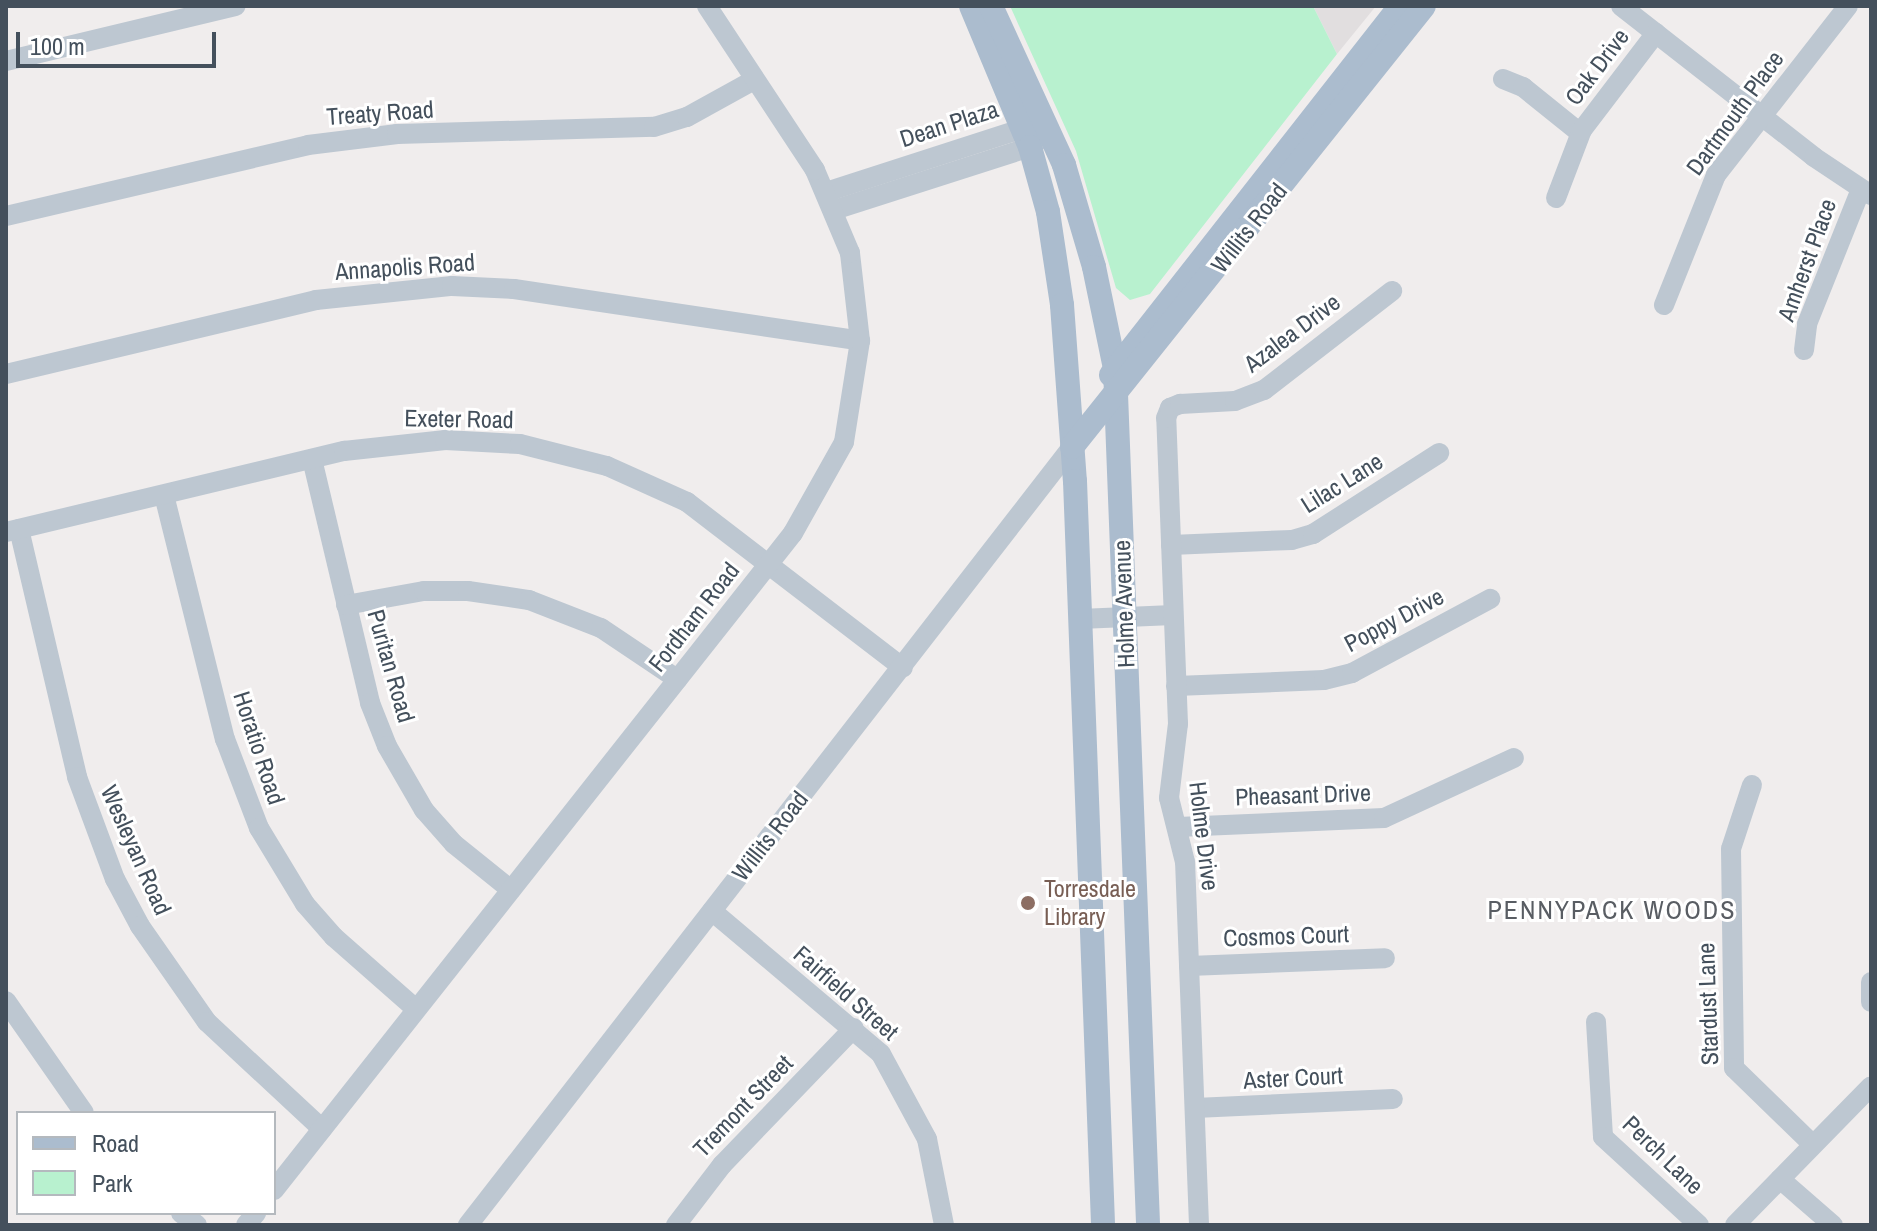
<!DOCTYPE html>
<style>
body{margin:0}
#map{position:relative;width:1877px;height:1231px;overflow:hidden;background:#f0eded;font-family:"Archivo Narrow",sans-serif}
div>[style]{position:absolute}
.education>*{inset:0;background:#e1dedf}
.green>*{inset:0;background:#b8f1cf}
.minor>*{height:20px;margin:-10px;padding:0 10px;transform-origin:10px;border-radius:10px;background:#bdc7d1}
.major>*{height:24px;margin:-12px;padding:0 12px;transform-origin:12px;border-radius:12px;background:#abbcce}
.dots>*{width:22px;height:22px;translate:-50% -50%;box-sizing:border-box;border:4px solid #fff;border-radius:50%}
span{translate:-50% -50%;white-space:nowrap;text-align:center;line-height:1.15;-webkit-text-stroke:6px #fff;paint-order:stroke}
.street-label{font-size:24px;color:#44505c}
.education-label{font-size:24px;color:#785e54}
.left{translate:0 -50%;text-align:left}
.neighbourhood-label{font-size:26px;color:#595d63;letter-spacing:2px}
.frame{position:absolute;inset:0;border:8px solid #44505c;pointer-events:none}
.legend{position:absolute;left:16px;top:1111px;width:260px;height:104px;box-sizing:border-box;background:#fff;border:2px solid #b4b9be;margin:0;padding:10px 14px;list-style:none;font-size:24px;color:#44505c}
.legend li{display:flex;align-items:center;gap:16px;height:40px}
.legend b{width:40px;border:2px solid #b4b9be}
.scale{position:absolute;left:16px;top:32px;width:200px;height:36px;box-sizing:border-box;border:4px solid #44505c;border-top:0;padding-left:10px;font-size:24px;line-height:28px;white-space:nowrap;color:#44505c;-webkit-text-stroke:6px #fff;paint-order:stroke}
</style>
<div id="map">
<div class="education">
<div style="clip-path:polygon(1313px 6px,1376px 6px,1337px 54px)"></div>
</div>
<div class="green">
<div style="clip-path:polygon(1010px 6px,1313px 6px,1337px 54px,1150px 294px,1130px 300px,1116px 288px,1076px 151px)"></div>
</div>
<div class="minor">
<div style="left:1621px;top:6px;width:245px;rotate:38deg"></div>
<div style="left:1814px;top:157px;width:69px;rotate:33.7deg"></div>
<div style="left:6px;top:61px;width:236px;rotate:-13.5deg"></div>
<div style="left:1503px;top:79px;width:22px;rotate:22deg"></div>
<div style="left:1523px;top:87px;width:73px;rotate:38.9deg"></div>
<div style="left:826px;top:192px;width:208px;rotate:-17.9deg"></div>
<div style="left:1024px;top:128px;width:12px;rotate:5deg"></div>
<div style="left:1556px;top:198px;width:73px;rotate:-69.1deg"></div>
<div style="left:1582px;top:130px;width:122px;rotate:-52.7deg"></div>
<div style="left:834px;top:210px;width:206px;rotate:-17.8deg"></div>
<div style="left:1030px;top:147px;width:14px;rotate:-39deg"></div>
<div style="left:6px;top:216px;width:310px;rotate:-13.2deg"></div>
<div style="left:308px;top:145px;width:90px;rotate:-7deg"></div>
<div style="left:397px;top:134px;width:257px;rotate:-1.6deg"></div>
<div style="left:654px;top:127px;width:34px;rotate:-17deg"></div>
<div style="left:687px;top:117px;width:77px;rotate:-28.9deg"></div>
<div style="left:1664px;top:305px;width:140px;rotate:-68.2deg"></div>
<div style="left:1716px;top:175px;width:214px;rotate:-52deg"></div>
<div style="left:1804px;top:350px;width:26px;rotate:-83deg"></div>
<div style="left:1807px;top:324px;width:145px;rotate:-68.2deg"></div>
<div style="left:6px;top:374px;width:319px;rotate:-13.4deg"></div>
<div style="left:316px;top:300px;width:137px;rotate:-5.9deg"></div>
<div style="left:452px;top:286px;width:62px;rotate:2.8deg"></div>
<div style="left:514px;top:289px;width:350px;rotate:8.5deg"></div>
<div style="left:312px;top:459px;width:251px;rotate:76.6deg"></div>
<div style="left:370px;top:703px;width:46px;rotate:68.4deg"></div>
<div style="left:387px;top:746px;width:74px;rotate:60deg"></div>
<div style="left:424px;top:810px;width:45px;rotate:48.6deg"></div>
<div style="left:454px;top:844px;width:73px;rotate:38.9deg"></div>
<div style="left:164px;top:495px;width:252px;rotate:76deg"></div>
<div style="left:225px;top:739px;width:95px;rotate:69.1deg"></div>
<div style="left:259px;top:828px;width:89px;rotate:58.8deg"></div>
<div style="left:305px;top:904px;width:44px;rotate:48.7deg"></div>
<div style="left:334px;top:937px;width:109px;rotate:41.3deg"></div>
<div style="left:19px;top:529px;width:255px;rotate:76.8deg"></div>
<div style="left:77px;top:777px;width:109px;rotate:69.6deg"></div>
<div style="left:115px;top:879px;width:53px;rotate:62deg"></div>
<div style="left:140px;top:926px;width:117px;rotate:55.1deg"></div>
<div style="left:207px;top:1022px;width:157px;rotate:42.9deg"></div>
<div style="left:6px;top:532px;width:348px;rotate:-13.5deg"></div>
<div style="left:344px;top:451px;width:102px;rotate:-6.2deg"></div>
<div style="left:445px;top:440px;width:75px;rotate:3.1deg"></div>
<div style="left:520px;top:444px;width:90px;rotate:14.2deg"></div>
<div style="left:607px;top:466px;width:88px;rotate:24.2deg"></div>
<div style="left:687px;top:502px;width:272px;rotate:37.5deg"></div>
<div style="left:1171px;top:545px;width:121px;rotate:-2.4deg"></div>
<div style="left:1292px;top:540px;width:22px;rotate:-16deg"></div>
<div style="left:1313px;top:534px;width:150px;rotate:-32.7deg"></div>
<div style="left:346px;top:605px;width:79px;rotate:-10.2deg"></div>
<div style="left:424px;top:591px;width:44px"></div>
<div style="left:468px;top:591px;width:62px;rotate:8.4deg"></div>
<div style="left:529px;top:600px;width:77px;rotate:21.3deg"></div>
<div style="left:601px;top:628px;width:92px;rotate:33.9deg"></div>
<div style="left:1080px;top:619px;width:93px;rotate:-2.5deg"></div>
<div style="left:1176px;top:686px;width:148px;rotate:-2.3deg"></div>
<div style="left:1324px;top:680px;width:29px;rotate:-14deg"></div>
<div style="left:1352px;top:673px;width:157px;rotate:-28.2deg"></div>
<div style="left:1752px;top:785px;width:67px;rotate:108.2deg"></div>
<div style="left:1731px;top:849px;width:219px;rotate:89.2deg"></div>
<div style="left:1734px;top:1068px;width:107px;rotate:44.2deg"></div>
<div style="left:1178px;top:827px;width:206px;rotate:-2.5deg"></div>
<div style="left:1384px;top:818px;width:143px;rotate:-24.8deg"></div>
<div style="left:712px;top:911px;width:221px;rotate:40.2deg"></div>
<div style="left:881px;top:1054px;width:97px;rotate:61.6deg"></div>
<div style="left:927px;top:1139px;width:88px;rotate:78.8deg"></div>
<div style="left:1189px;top:966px;width:196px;rotate:-2.3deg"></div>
<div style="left:1871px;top:982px;width:20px;rotate:90deg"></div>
<div style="left:6px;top:1001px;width:136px;rotate:55.1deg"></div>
<div style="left:1596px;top:1022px;width:115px;rotate:86.5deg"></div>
<div style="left:1603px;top:1137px;width:130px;rotate:42.5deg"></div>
<div style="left:1195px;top:1108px;width:198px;rotate:-2.6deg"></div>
<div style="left:1780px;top:1179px;width:70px;rotate:41deg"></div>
<div style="left:274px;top:1190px;width:837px;rotate:-51.69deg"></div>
<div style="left:793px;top:533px;width:104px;rotate:-60.7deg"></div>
<div style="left:844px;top:442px;width:102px;rotate:-81deg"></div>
<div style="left:860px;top:341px;width:89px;rotate:-96.5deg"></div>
<div style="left:850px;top:253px;width:90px;rotate:-112.9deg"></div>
<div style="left:815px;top:170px;width:196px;rotate:-123.4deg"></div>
<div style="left:181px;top:1213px;width:20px;rotate:37deg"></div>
<div style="left:246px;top:1225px;width:16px;rotate:-50deg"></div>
<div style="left:468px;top:1225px;width:985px;rotate:-52.18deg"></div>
<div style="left:676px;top:1225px;width:76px;rotate:-52.5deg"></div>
<div style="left:722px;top:1165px;width:190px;rotate:-46.1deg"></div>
<div style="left:1199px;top:1225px;width:363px;rotate:-92.2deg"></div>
<div style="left:1185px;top:862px;width:66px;rotate:-104deg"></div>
<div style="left:1169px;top:798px;width:75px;rotate:-83.1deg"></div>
<div style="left:1178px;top:724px;width:306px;rotate:-92.2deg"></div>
<div style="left:1166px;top:418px;width:11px;rotate:-68deg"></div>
<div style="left:1170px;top:408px;width:11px;rotate:-22deg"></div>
<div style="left:1180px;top:404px;width:55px;rotate:-3.1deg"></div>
<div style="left:1235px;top:401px;width:31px;rotate:-21deg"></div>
<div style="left:1264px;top:390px;width:162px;rotate:-37.7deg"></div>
<div style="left:1735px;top:1225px;width:194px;rotate:-45.6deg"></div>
</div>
<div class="major">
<div style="left:971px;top:6px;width:153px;rotate:67.3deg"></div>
<div style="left:1030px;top:147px;width:67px;rotate:74.5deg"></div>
<div style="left:1048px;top:212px;width:94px;rotate:81.4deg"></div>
<div style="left:1062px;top:305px;width:176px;rotate:85.8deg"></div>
<div style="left:1075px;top:481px;width:745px;rotate:87.84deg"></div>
<div style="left:991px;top:6px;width:175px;rotate:65.3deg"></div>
<div style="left:1064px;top:165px;width:106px;rotate:73.6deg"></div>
<div style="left:1094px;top:267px;width:103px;rotate:78.3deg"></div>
<div style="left:1115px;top:368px;width:858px;rotate:87.79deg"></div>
<div style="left:1111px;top:375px;width:469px;rotate:-51.9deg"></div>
<div style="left:1072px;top:447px;width:564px;rotate:-51.4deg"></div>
</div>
<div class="dots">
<div style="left:1028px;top:903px;background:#8d6e63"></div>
</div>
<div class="street-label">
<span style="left:1597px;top:67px;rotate:-53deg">Oak Drive</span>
<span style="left:380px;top:113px;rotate:-4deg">Treaty Road</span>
<span style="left:1735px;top:113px;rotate:-54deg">Dartmouth Place</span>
<span style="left:949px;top:124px;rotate:-18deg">Dean Plaza</span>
<span style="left:1249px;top:228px;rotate:-52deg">Willits Road</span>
<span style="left:1807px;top:260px;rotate:-70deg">Amherst Place</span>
<span style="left:405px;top:267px;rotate:-4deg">Annapolis Road</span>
<span style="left:1292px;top:333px;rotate:-37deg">Azalea Drive</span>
<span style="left:459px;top:419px;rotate:1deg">Exeter Road</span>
<span style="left:1342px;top:483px;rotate:-32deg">Lilac Lane</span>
<span style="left:1124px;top:604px;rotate:-92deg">Holme Avenue</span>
<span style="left:694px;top:617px;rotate:-52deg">Fordham Road</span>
<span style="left:1394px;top:620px;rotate:-28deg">Poppy Drive</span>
<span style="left:391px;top:666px;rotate:74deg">Puritan Road</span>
<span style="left:259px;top:748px;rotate:72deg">Horatio Road</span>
<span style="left:1303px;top:795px;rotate:-2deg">Pheasant Drive</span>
<span style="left:770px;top:836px;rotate:-52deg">Willits Road</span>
<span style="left:1204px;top:836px;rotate:83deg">Holme Drive</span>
<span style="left:136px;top:850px;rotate:66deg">Wesleyan Road</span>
<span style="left:1286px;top:936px;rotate:-2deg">Cosmos Court</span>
<span style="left:846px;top:993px;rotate:41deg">Fairfield Street</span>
<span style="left:1708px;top:1004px;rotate:-92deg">Stardust Lane</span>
<span style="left:1293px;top:1078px;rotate:-3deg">Aster Court</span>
<span style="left:743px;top:1106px;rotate:-46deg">Tremont Street</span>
<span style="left:1663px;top:1155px;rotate:44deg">Perch Lane</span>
</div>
<div class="education-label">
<span class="left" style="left:1044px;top:903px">Torresdale<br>Library</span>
</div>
<div class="neighbourhood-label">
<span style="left:1612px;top:910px">PENNYPACK WOODS</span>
</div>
<div class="frame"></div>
<ul class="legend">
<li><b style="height:10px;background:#abbcce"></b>Road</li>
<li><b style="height:22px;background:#b8f1cf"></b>Park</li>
</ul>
<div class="scale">100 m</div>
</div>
